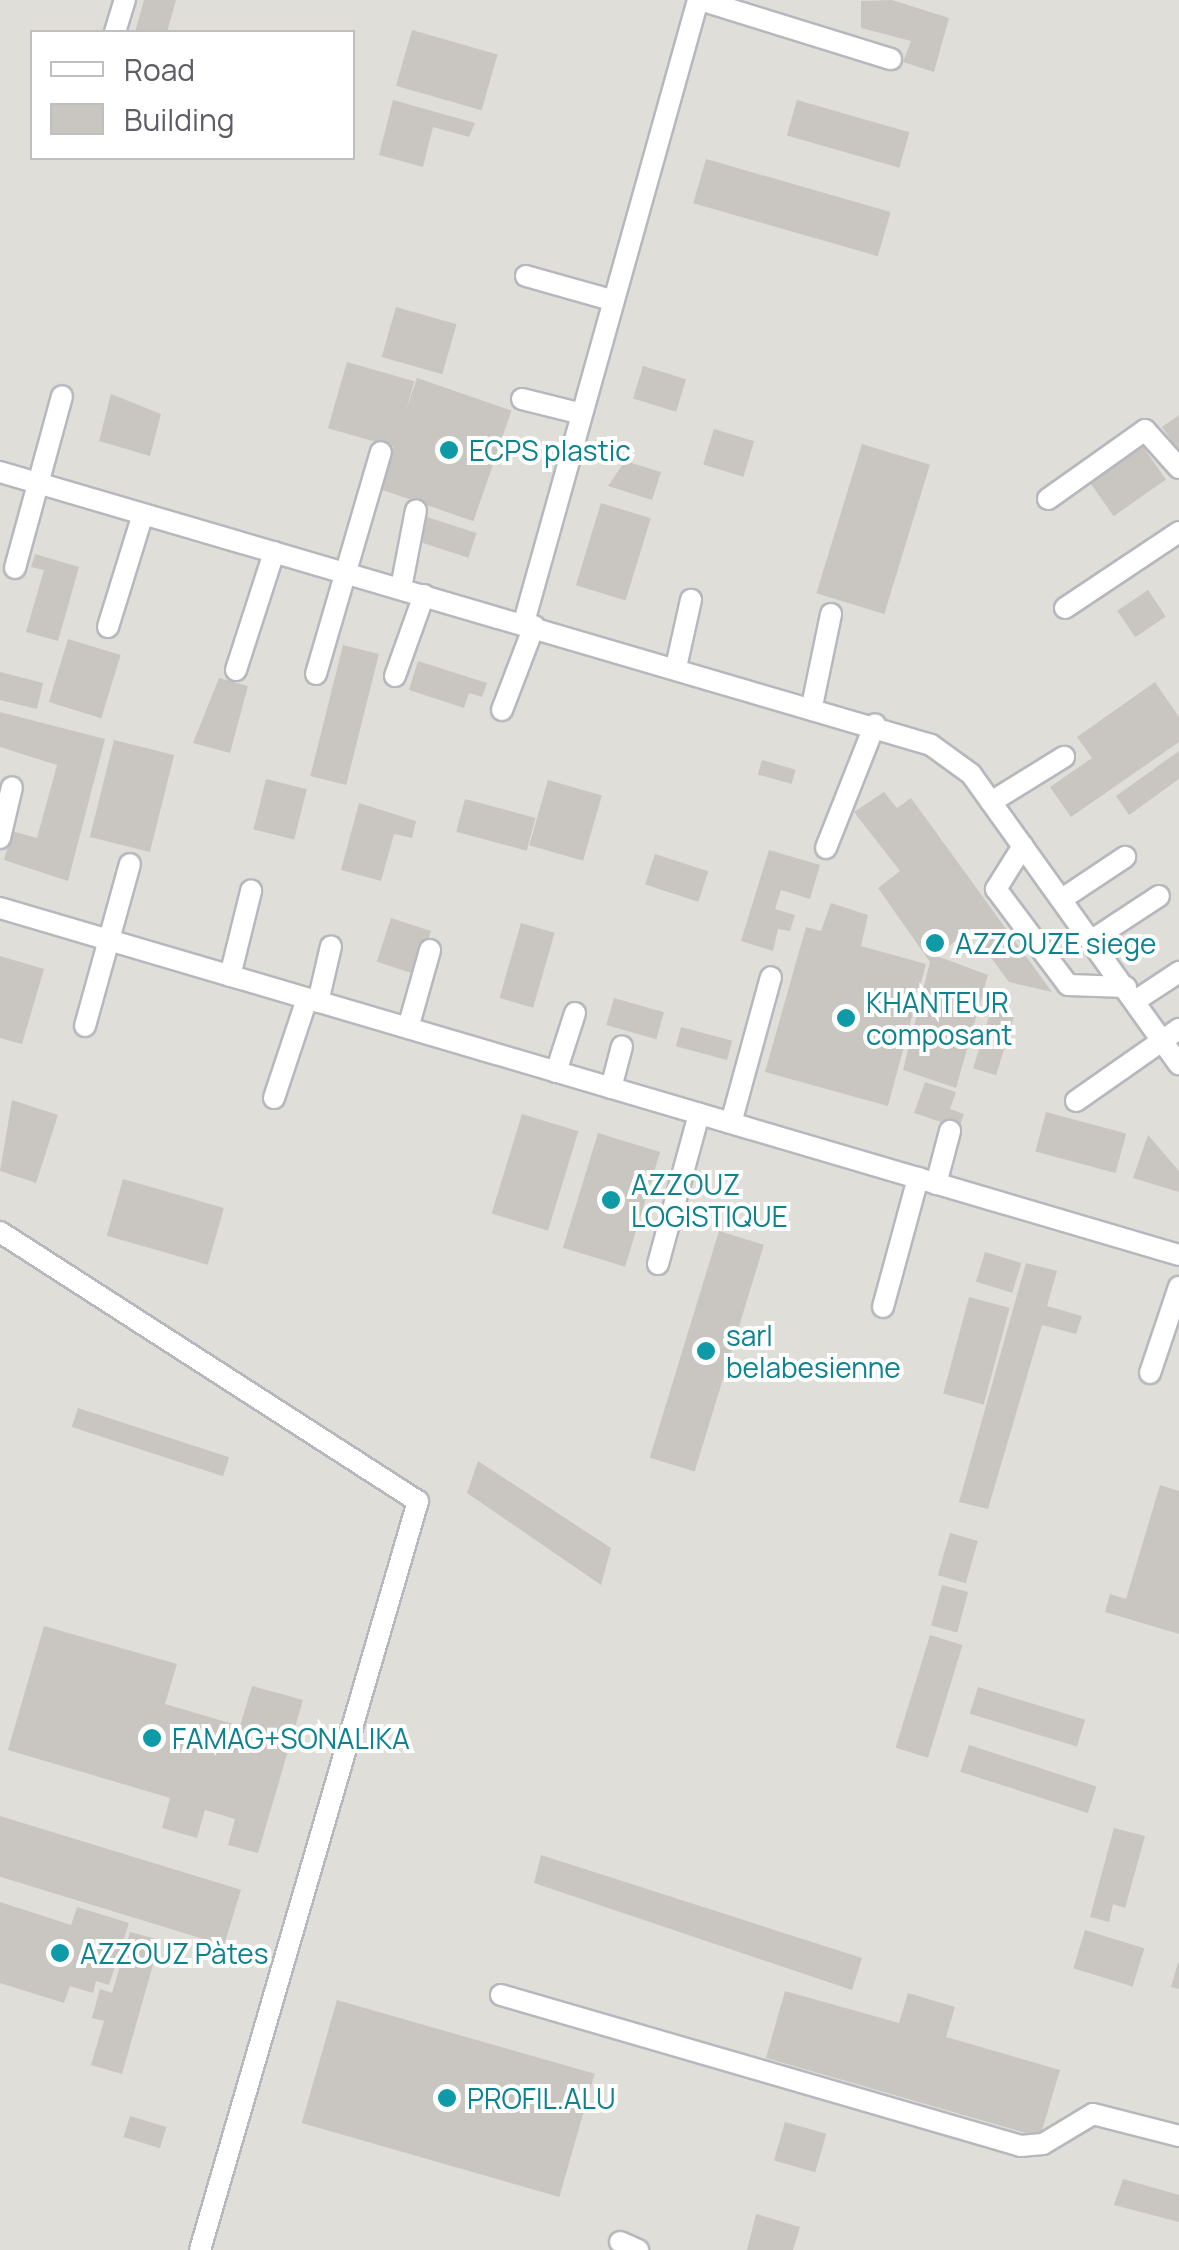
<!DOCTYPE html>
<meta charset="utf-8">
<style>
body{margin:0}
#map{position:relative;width:1179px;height:2250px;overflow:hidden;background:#eeece4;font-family:Manrope,sans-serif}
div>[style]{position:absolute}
.industrial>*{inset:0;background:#dfded8}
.building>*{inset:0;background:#c9c6c1;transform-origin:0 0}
.roads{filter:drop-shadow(2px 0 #b6b8bd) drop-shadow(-2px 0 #b6b8bd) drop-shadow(0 2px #b6b8bd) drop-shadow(0 -2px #b6b8bd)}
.minor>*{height:20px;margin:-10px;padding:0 10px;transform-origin:10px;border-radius:10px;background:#fff}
.dots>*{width:28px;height:28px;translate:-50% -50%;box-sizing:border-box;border:5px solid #fff;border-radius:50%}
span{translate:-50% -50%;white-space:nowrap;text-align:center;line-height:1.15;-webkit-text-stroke:8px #fff;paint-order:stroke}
.culture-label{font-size:28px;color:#0d838f}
.left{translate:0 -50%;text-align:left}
.legend{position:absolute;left:30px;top:30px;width:325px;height:130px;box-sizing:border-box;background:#fff;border:2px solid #bebfc1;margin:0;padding:12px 18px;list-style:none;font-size:30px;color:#5c5e64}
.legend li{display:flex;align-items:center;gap:20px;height:50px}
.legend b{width:50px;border:2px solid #bebfc1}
</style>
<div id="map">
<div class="industrial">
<div style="clip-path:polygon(evenodd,0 0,1179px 0,1179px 2250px,0 2250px,0 0,32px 32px,352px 32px,352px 158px,32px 158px,32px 32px)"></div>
</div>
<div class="building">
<div style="clip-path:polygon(144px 0,176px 0,167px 32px,135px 32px)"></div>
<div style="clip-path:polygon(892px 0,949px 18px,934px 72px,903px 62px,911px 41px,861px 28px,861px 1px)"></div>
<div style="left:412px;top:30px;width:89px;height:58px;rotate:16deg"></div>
<div style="clip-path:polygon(393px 100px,475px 123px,469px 137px,433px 127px,423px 167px,379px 155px)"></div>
<div style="left:797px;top:100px;width:117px;height:37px;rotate:16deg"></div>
<div style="left:706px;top:159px;width:192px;height:46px;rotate:16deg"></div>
<div style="left:396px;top:307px;width:63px;height:52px;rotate:16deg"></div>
<div style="left:347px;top:362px;width:70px;height:69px;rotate:16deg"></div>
<div style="left:643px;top:366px;width:45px;height:34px;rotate:17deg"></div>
<div style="left:417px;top:378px;width:100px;height:117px;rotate:19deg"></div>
<div style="clip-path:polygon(111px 394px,161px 414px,150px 456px,99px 441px)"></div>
<div style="clip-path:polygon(1179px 415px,1179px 451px,1162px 427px)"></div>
<div style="left:714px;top:429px;width:42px;height:37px;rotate:17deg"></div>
<div style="left:1139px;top:441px;width:47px;height:64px;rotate:55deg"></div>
<div style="left:862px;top:444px;width:71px;height:156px;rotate:17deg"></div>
<div style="clip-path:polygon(625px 461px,661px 472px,652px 500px,608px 486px)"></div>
<div style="left:601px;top:503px;width:52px;height:86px;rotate:17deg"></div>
<div style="left:427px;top:517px;width:52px;height:26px;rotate:18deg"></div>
<div style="clip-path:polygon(35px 554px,79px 567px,58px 641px,26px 632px,44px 570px,31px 567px)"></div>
<div style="left:1148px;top:590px;width:32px;height:37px;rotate:56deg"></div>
<div style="left:68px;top:639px;width:55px;height:66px;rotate:17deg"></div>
<div style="left:343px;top:645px;width:37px;height:135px;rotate:14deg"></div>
<div style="clip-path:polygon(418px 661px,487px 683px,482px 697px,469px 693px,464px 708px,409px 690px)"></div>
<div style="clip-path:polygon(0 672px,43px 683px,37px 709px,0 700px)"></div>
<div style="clip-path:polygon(219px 678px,248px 686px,230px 753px,193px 743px)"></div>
<div style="clip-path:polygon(1155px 682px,1179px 717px,1179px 742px,1071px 817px,1050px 787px,1092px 758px,1077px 737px)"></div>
<div style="clip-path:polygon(0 712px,105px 739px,68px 881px,4px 860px,12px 831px,37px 838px,57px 765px,0 747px)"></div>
<div style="left:114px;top:740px;width:62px;height:100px;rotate:14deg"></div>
<div style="clip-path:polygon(1179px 751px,1179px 779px,1129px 815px,1116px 796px)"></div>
<div style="left:762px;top:760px;width:35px;height:15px;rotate:16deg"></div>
<div style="left:266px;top:779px;width:42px;height:52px;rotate:14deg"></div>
<div style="left:548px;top:780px;width:56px;height:68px;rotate:16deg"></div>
<div style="clip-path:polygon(884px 792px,897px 808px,911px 798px,1052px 992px,1009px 982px,970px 929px,937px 956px,988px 975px,956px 1088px,903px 1070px,930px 962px,878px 888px,900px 871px,854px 812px)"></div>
<div style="left:465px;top:799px;width:73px;height:34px;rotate:15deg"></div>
<div style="clip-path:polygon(359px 803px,416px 821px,412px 838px,394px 834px,381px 881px,341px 870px)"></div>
<div style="clip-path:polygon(769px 850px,820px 865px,810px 899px,781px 890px,775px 909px,795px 915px,790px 931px,778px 929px,773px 951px,741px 941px)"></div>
<div style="left:655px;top:854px;width:56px;height:32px;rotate:18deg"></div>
<div style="clip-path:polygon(831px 903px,868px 915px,861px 946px,926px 964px,888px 1106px,765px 1072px,806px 927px,821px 931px)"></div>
<div style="left:391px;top:918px;width:42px;height:46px;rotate:18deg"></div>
<div style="left:521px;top:923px;width:35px;height:78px;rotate:16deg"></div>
<div style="clip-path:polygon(0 956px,44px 969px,22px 1044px,0 1038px)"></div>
<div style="left:614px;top:998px;width:52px;height:28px;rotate:16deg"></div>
<div style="left:991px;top:1010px;width:24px;height:61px;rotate:17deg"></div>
<div style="left:681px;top:1027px;width:53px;height:20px;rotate:15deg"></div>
<div style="clip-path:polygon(925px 1082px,956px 1092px,950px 1109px,964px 1114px,959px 1128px,914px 1113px)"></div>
<div style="clip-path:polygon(12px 1100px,58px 1115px,36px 1183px,0 1171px)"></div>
<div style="left:1046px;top:1112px;width:83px;height:41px;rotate:15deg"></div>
<div style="left:522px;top:1114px;width:59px;height:104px;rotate:17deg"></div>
<div style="left:598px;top:1133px;width:65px;height:120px;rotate:17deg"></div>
<div style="clip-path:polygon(1148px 1135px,1179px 1171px,1179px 1192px,1133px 1178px)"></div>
<div style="left:123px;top:1179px;width:105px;height:59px;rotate:16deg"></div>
<div style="left:719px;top:1231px;width:47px;height:237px;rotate:17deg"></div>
<div style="left:985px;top:1252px;width:38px;height:31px;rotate:17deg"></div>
<div style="clip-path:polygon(1026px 1263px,1057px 1271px,1047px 1306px,1082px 1316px,1076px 1334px,1042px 1325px,988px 1509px,959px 1502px)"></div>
<div style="left:969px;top:1297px;width:42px;height:100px;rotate:15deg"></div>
<div style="left:78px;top:1408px;width:159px;height:20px;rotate:18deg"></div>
<div style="clip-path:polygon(478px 1461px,611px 1548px,601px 1585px,467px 1493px)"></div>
<div style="clip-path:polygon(1160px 1485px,1179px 1491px,1179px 1634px,1105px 1612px,1110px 1594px,1126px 1599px)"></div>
<div style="left:950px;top:1533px;width:29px;height:44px;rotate:16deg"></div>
<div style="left:942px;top:1585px;width:27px;height:42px;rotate:15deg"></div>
<div style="clip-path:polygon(44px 1626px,177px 1664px,165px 1704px,240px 1726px,252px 1686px,303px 1700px,258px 1853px,228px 1845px,235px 1819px,205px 1810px,197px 1838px,162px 1828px,170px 1798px,8px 1750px)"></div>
<div style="left:930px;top:1635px;width:34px;height:118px;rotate:17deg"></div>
<div style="left:978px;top:1687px;width:112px;height:28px;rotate:17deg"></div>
<div style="left:969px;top:1745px;width:134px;height:28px;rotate:18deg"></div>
<div style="left:0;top:1816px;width:252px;height:58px;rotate:17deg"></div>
<div style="clip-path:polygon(1114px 1828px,1145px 1836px,1125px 1908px,1113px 1904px,1109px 1922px,1090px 1917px)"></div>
<div style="clip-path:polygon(541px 1855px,862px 1958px,852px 1990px,534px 1883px)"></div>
<div style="clip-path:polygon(0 1902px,71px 1925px,77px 1907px,129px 1923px,109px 1985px,96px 1981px,93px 1993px,70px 1986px,64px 2003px,0 1983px)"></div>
<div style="left:1085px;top:1930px;width:62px;height:40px;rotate:17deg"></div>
<div style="clip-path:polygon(130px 1932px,160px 1940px,122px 2074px,91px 2065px,104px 2021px,92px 2018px,100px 1989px,112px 1993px)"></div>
<div style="clip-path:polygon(1178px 1963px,1179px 1963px,1179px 1989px,1171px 1987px)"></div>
<div style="clip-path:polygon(785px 1991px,899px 2023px,908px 1993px,955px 2007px,946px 2037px,1060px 2070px,1040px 2137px,766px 2058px)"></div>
<div style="left:337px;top:2000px;width:268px;height:128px;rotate:16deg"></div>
<div style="left:130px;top:2116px;width:38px;height:22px;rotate:17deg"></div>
<div style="left:785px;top:2122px;width:43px;height:40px;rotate:16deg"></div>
<div style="clip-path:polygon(1123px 2179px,1179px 2195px,1179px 2222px,1114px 2205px)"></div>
<div style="clip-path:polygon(756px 2214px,800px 2227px,793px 2250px,747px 2250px)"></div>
</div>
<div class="roads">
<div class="minor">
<div style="left:700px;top:0;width:200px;rotate:17.2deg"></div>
<div style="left:115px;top:32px;width:34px;rotate:-73deg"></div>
<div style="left:526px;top:276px;width:88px;rotate:15.8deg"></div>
<div style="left:522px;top:399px;width:58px;rotate:14deg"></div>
<div style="left:0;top:472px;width:970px;rotate:16.34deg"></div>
<div style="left:931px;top:745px;width:49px;rotate:35.9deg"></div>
<div style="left:971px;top:774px;width:357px;rotate:54.4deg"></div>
<div style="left:1048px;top:499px;width:119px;rotate:-35.4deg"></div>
<div style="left:1145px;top:430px;width:51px;rotate:48.2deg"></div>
<div style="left:15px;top:568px;width:178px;rotate:-74.7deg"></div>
<div style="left:401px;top:588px;width:79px;rotate:-79.1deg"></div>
<div style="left:1065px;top:608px;width:137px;rotate:-33.7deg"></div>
<div style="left:524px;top:622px;width:646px;rotate:-74.37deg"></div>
<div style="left:108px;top:627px;width:118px;rotate:-72.8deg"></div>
<div style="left:676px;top:667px;width:69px;rotate:-77.4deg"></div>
<div style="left:236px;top:670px;width:124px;rotate:-72.1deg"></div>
<div style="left:316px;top:674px;width:231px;rotate:-73.7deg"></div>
<div style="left:395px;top:676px;width:86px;rotate:-70.3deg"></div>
<div style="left:812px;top:706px;width:94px;rotate:-78.3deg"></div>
<div style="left:502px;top:710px;width:90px;rotate:-69.1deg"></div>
<div style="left:991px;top:802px;width:86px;rotate:-31.7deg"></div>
<div style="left:0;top:838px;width:52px;rotate:-76.8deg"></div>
<div style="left:1023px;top:846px;width:51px;rotate:122.1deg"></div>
<div style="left:996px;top:889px;width:120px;rotate:53.1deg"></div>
<div style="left:1068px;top:985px;width:58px;rotate:2deg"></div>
<div style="left:826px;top:848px;width:133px;rotate:-68.4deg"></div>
<div style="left:1062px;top:899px;width:76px;rotate:-33.7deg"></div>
<div style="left:0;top:908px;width:1229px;rotate:16.4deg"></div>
<div style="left:1092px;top:940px;width:80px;rotate:-33.3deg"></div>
<div style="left:230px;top:976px;width:88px;rotate:-76.1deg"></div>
<div style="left:1135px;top:1001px;width:53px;rotate:-33.4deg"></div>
<div style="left:318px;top:1002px;width:57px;rotate:-76.9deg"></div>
<div style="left:85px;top:1026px;width:168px;rotate:-74.5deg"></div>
<div style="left:408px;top:1028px;width:81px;rotate:-74.2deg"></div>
<div style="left:556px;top:1072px;width:62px;rotate:-72.1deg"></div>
<div style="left:611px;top:1088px;width:43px;rotate:-75.3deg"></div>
<div style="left:274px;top:1098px;width:104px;rotate:-71.6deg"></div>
<div style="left:1076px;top:1101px;width:126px;rotate:-35deg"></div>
<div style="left:731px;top:1123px;width:151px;rotate:-74.7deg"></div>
<div style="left:936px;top:1184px;width:55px;rotate:-75.2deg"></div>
<div style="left:0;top:1232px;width:497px;rotate:32.8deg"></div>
<div style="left:418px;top:1501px;width:780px;rotate:106.23deg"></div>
<div style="left:658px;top:1264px;width:156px;rotate:-74.7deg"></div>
<div style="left:883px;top:1307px;width:134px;rotate:-74.8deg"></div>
<div style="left:1150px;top:1373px;width:91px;rotate:-71.4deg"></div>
<div style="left:501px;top:1995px;width:541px;rotate:16.19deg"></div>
<div style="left:1021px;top:2146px;width:22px;rotate:-5deg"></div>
<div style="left:1043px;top:2144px;width:58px;rotate:-31deg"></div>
<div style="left:1093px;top:2114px;width:89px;rotate:14.3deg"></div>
<div style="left:620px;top:2242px;width:20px;rotate:24deg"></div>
</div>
</div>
<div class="dots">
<div style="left:449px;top:450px;background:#0f9aa8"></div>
<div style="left:935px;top:943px;background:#0f9aa8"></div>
<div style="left:846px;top:1018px;background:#0f9aa8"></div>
<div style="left:611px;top:1200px;background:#0f9aa8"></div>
<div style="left:706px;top:1351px;background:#0f9aa8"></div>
<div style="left:152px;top:1738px;background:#0f9aa8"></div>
<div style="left:60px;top:1953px;background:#0f9aa8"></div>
<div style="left:447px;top:2098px;background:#0f9aa8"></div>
</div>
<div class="culture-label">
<span class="left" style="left:469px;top:450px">ECPS plastic</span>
<span class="left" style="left:955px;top:943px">AZZOUZE siege</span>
<span class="left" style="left:866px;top:1018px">KHANTEUR<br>composant</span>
<span class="left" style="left:631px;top:1200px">AZZOUZ<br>LOGISTIQUE</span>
<span class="left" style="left:726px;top:1351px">sarl<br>belabesienne</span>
<span class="left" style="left:172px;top:1738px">FAMAG+SONALIKA</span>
<span class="left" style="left:80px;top:1953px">AZZOUZ Pàtes</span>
<span class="left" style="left:467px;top:2098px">PROFIL.ALU</span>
</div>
<ul class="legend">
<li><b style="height:12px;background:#fff"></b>Road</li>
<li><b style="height:28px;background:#c9c6c1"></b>Building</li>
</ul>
</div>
